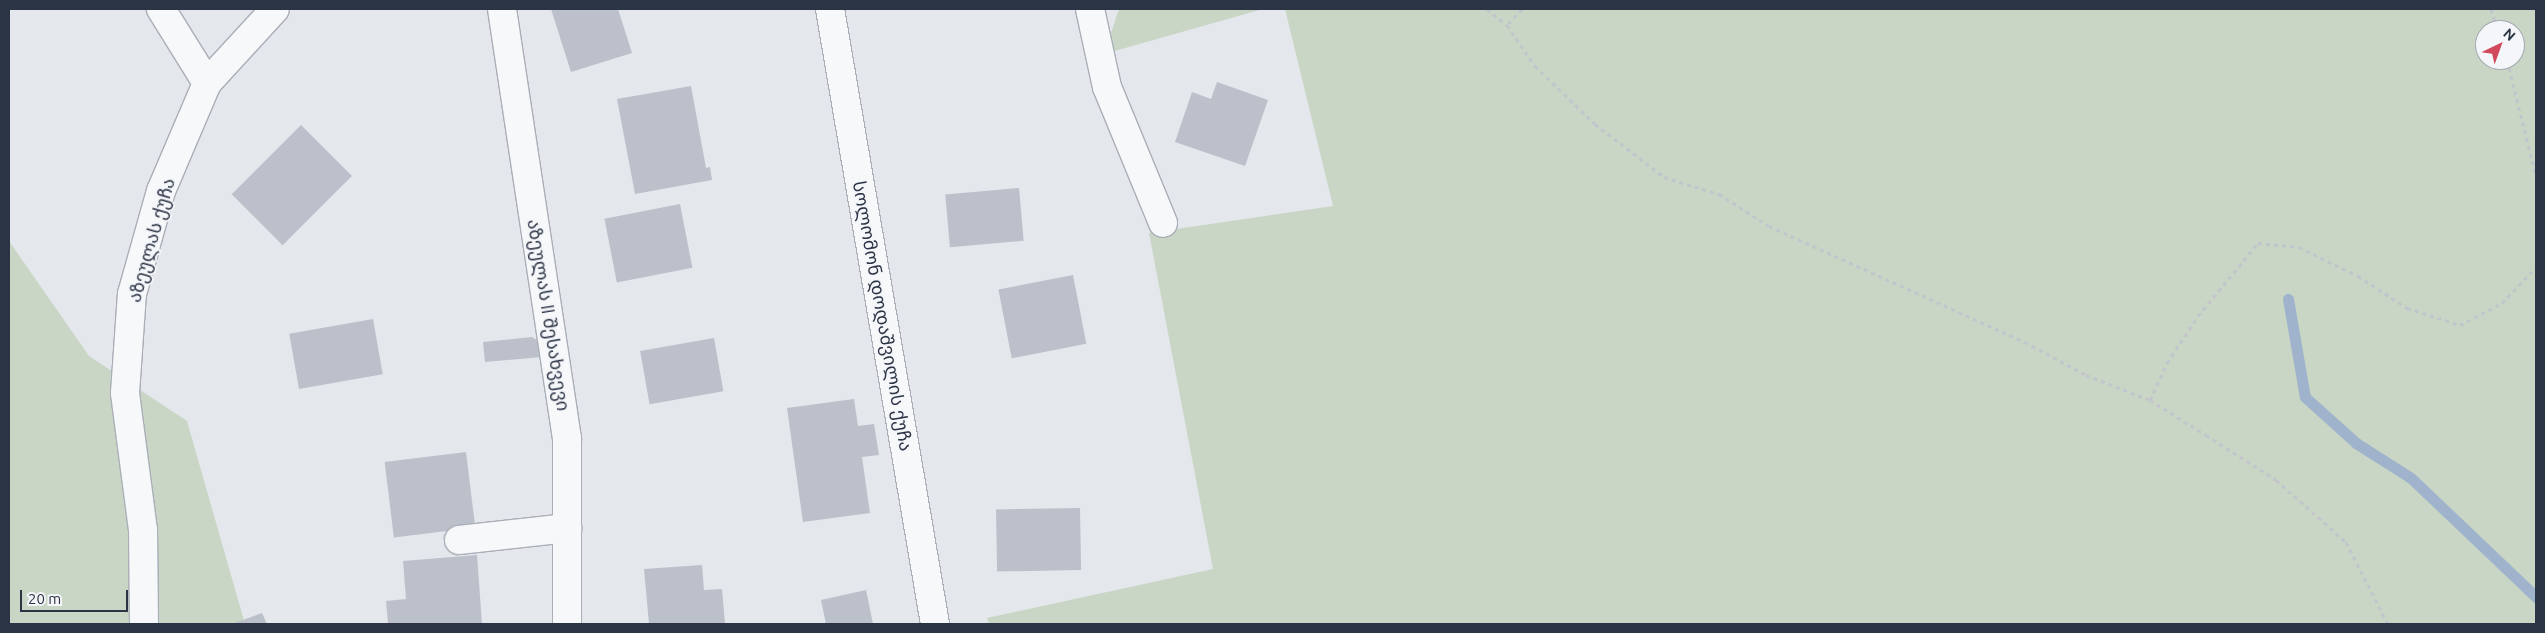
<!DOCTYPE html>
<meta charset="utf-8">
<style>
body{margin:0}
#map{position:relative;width:2545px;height:633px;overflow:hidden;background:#e4e7ec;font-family:Ubuntu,"Noto Sans Georgian",sans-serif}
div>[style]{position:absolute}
.green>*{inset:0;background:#c9d6c5}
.stream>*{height:11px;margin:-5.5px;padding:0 5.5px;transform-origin:5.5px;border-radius:5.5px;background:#9fb4cc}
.building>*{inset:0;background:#bbc0ca;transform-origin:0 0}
.path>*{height:3px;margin-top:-1.5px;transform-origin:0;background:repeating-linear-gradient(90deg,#c2c5cb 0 4px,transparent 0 8px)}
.roads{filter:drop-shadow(1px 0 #a9aeb7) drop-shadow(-1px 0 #a9aeb7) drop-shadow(0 1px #a9aeb7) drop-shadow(0 -1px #a9aeb7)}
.minor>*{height:28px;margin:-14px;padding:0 14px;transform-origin:14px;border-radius:14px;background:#f7f8fa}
span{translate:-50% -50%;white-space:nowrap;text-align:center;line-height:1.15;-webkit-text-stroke:4px #f4f6f9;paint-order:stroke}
.street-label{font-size:18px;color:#2b3445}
.frame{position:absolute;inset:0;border:10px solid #2b3445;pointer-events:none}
.north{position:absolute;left:2475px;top:20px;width:50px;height:50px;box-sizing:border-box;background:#f4f6f9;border:1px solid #a4a8b1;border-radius:50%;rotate:42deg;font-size:14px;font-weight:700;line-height:20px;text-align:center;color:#2b3445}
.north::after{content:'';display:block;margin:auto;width:18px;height:22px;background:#d1495b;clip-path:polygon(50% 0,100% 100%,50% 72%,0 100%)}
.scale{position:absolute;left:20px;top:590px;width:108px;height:22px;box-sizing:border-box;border:2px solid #2b3445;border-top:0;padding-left:6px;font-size:15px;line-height:18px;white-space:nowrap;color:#2b3445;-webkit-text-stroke:4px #f4f6f9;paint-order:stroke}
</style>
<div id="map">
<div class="green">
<div style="clip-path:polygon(1119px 9px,1263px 9px,1104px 54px)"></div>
<div style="clip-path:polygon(evenodd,1285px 9px,2536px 9px,2536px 624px,989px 624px,987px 618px,1213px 569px,1149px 233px,1333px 206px,1285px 9px,2485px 30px,2515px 30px,2515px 60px,2485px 60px,2485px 30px)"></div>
<div style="clip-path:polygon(9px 241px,89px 356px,187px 421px,245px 624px,9px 624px)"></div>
</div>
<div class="stream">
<div style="left:2288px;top:299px;width:99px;rotate:80.2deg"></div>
<div style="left:2305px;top:397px;width:69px;rotate:42deg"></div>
<div style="left:2356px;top:443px;width:65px;rotate:32.5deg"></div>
<div style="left:2411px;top:478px;width:173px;rotate:43.6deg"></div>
</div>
<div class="building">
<div style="clip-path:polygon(551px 9px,618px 9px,632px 53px,571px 72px)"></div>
<div style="clip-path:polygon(1217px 82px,1268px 100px,1245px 166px,1175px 142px,1192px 92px,1211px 99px)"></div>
<div style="clip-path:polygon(691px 86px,706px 168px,710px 167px,712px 180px,635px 194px,617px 99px)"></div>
<div style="left:301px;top:125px;width:72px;height:98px;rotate:45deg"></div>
<div style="left:1019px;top:188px;width:53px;height:74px;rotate:85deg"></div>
<div style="left:680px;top:204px;width:65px;height:77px;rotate:79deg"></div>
<div style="left:1073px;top:275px;width:70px;height:76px;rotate:79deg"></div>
<div style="left:373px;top:319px;width:56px;height:85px;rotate:80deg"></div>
<div style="clip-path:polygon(532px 337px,538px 341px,542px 357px,485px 362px,483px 342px)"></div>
<div style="left:714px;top:338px;width:54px;height:75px;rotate:80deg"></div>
<div style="clip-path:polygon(854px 399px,858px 426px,874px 424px,879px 455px,862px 457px,870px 513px,803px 522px,787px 408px)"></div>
<div style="left:466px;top:452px;width:76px;height:82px;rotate:83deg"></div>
<div style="left:1080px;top:508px;width:62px;height:84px;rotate:89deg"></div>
<div style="clip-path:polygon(477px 555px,482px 624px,388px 624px,386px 601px,406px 599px,403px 561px)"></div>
<div style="clip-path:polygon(702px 565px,704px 590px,722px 589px,725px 624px,649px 624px,644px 569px)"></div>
<div style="clip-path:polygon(866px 590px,873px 624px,826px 624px,821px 600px)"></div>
<div style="clip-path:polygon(262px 613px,267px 624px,232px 624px)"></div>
</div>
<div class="path">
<div style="left:1487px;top:9px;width:26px;rotate:39deg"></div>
<div style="left:1522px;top:9px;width:22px;rotate:133deg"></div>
<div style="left:1507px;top:25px;width:50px;rotate:55.7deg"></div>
<div style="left:1535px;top:66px;width:83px;rotate:44deg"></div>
<div style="left:1595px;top:124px;width:87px;rotate:37.5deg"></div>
<div style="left:1664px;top:177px;width:58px;rotate:17.2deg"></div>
<div style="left:1719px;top:194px;width:59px;rotate:32.6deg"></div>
<div style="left:1769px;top:226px;width:281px;rotate:24.4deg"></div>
<div style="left:2025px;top:342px;width:69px;rotate:28.4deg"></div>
<div style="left:2086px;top:375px;width:69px;rotate:21.3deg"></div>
<div style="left:2150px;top:400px;width:66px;rotate:32deg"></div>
<div style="left:2206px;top:435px;width:83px;rotate:32.7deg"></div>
<div style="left:2276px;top:480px;width:94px;rotate:41.5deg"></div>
<div style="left:2346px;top:542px;width:92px;rotate:62.9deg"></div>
<div style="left:2491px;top:9px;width:22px;rotate:72deg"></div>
<div style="left:2507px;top:60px;width:120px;rotate:76deg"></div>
<div style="left:2150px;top:400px;width:41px;rotate:-65.3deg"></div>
<div style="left:2167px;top:363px;width:56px;rotate:-56.6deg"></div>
<div style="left:2198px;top:316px;width:94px;rotate:-50.6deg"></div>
<div style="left:2258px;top:243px;width:41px;rotate:5.6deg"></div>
<div style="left:2299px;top:247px;width:66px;rotate:26.2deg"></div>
<div style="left:2358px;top:276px;width:59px;rotate:33.1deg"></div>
<div style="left:2407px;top:308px;width:56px;rotate:17.8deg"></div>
<div style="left:2460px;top:325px;width:47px;rotate:-27.6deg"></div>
<div style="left:2502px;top:303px;width:50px;rotate:-46.6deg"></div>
</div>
<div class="roads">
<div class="minor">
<div style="left:161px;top:9px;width:87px;rotate:58.1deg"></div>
<div style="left:502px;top:9px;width:434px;rotate:81.4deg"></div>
<div style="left:567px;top:438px;width:186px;rotate:90deg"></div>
<div style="left:830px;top:9px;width:624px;rotate:80.31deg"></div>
<div style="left:1090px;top:9px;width:80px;rotate:77.7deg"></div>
<div style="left:1107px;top:87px;width:147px;rotate:67.6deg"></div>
<div style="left:459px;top:540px;width:109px;rotate:-6.3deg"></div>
<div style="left:144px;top:624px;width:94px;rotate:-90.6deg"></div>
<div style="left:143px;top:530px;width:138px;rotate:-97.5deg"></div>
<div style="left:125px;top:393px;width:99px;rotate:-86deg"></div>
<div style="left:132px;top:294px;width:107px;rotate:-74.3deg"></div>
<div style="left:161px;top:191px;width:117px;rotate:-66.9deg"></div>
<div style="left:207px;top:83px;width:100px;rotate:-47.4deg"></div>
</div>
</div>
<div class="street-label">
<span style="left:151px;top:240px;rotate:-74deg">აზეულას ქუჩა</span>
<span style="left:549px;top:315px;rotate:81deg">აზეულას II შესახვევი</span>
<span style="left:883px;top:316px;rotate:80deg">სოლომონ დოდაშვილის ქუჩა</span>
</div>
<div class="frame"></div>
<div class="north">N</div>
<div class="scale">20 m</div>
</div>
